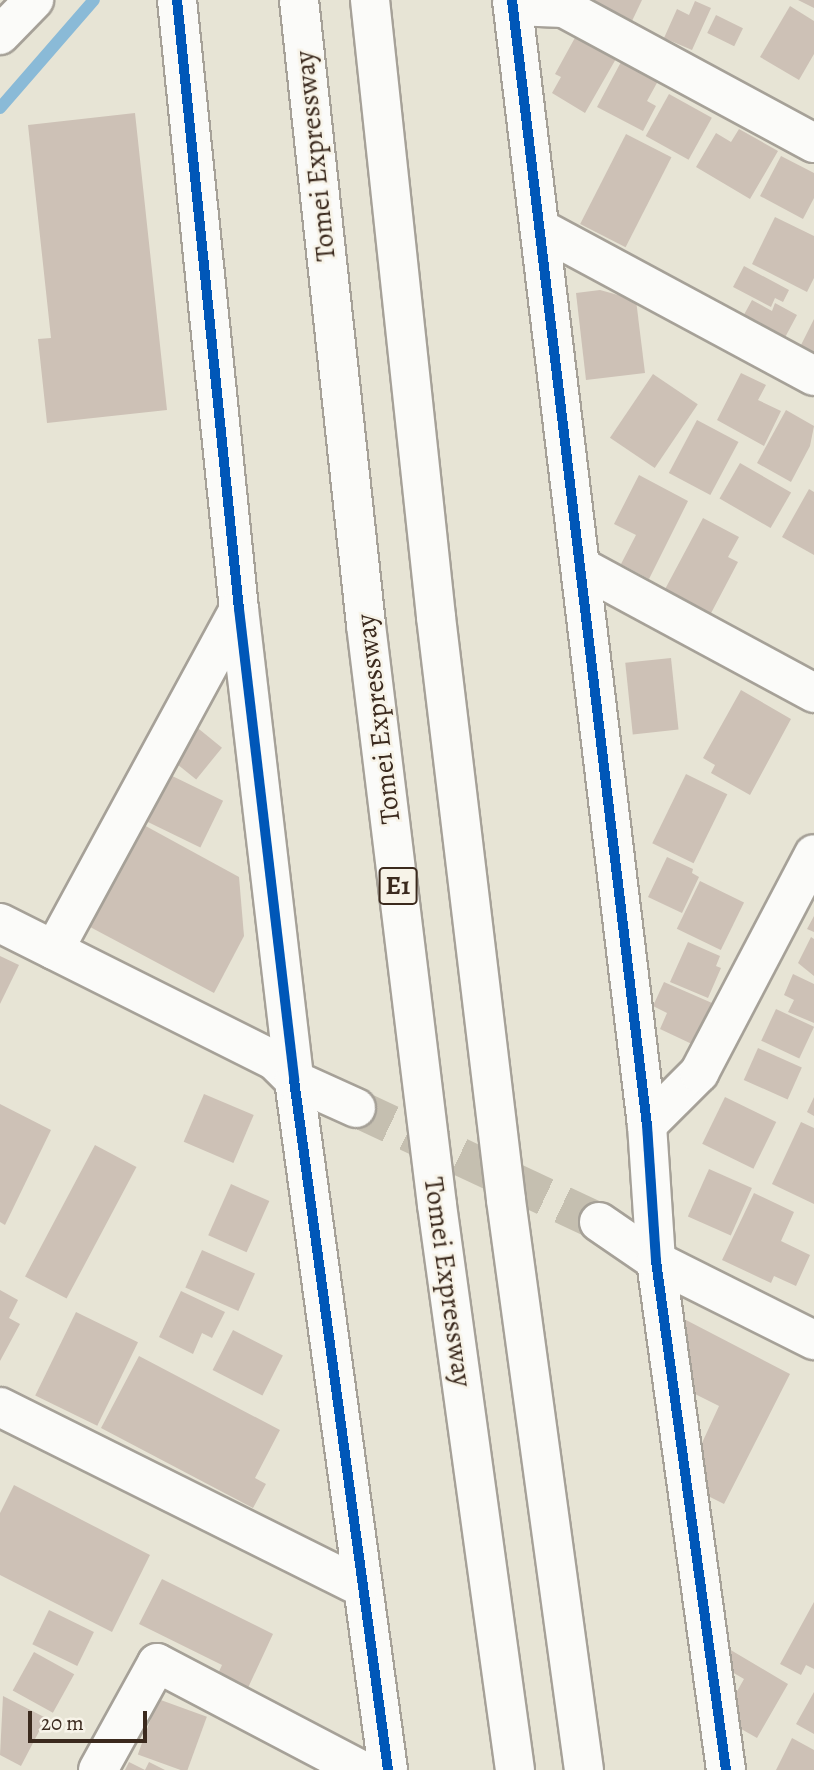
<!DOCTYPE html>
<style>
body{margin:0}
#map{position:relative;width:814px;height:1770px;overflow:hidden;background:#e7e4d5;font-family:Alegreya,serif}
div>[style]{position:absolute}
.stream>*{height:12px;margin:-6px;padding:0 6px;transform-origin:6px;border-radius:6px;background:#8abad7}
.building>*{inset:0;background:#cdc1b6;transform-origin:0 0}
.tertiary-tunnel>*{height:38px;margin-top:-19px;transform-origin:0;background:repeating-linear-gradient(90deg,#c5bfb0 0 38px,transparent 0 57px)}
.roads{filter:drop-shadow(2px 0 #a6a198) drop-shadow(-2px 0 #a6a198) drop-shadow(0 2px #a6a198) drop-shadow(0 -2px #a6a198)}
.minor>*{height:38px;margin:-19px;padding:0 19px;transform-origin:19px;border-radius:19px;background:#fbfbf9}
.tertiary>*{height:38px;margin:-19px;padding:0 19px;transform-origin:19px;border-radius:19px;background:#fbfbf9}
.motorway>*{height:38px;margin:-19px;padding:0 19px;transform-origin:19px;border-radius:19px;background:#fbfbf9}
.cycleway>*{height:10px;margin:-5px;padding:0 5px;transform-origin:5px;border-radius:5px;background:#0057b8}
span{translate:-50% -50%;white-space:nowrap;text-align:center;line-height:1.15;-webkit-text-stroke:5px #f7f3e8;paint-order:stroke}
.shield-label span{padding:2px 5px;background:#f7f3e8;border:2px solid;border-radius:5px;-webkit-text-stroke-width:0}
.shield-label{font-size:26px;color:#3b2a1e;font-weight:700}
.street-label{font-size:28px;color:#3b2a1e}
.scale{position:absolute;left:28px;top:1711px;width:119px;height:32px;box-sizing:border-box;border:4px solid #3b2a1e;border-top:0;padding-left:9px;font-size:21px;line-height:24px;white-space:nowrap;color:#3b2a1e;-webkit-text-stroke:5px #f7f3e8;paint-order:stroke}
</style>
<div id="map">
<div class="stream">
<div style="left:0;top:108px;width:143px;rotate:-49deg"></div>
</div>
<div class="building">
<div style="clip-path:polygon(589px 0,642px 0,632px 21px)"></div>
<div style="clip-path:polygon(798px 0,814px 0,814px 8px)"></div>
<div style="clip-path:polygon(695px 1px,711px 8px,692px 50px,664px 38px,677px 9px,689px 15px)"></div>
<div style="clip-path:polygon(790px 6px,814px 21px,814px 54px,799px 80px,760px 57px)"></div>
<div style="left:716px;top:15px;width:30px;height:20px;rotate:26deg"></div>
<div style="clip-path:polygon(577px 34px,617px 57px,585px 113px,552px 93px,561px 77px,555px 74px)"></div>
<div style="clip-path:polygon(621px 62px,658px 81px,647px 101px,656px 106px,643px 131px,597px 107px)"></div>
<div style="left:669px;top:94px;width:49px;height:48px;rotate:29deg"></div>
<div style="clip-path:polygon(135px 113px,167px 410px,47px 423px,38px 339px,51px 338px,28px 125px)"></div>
<div style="clip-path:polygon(739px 129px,778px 151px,750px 199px,696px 167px,716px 133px,731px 142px)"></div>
<div style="left:626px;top:134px;width:51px;height:101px;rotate:27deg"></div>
<div style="clip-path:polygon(781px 156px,814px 173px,814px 198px,803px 219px,760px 196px)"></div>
<div style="clip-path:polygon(775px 217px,814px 236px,814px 278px,807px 292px,752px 264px)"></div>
<div style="clip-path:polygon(744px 266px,789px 290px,783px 302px,775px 298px,771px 307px,733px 287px)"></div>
<div style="clip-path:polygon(600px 290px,636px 300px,645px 373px,586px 380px,576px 293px)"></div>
<div style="clip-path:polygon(752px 300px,772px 311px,775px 303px,797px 315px,781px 345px,740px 322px)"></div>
<div style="clip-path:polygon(814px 319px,814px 364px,796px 355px)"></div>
<div style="clip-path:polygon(741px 373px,766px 385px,758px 400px,781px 411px,764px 446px,717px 420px)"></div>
<div style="left:653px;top:374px;width:54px;height:77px;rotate:34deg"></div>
<div style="clip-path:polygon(786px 410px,814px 426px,810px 446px,791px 482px,757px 463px)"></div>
<div style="left:697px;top:420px;width:47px;height:60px;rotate:28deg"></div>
<div style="left:740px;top:463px;width:59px;height:41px;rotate:30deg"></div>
<div style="clip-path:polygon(639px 475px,688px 501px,649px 579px,621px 564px,636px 535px,614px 524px)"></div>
<div style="clip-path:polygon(809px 489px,814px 492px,814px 555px,782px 537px)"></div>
<div style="clip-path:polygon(703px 518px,739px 537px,728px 557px,738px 562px,709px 617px,663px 593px)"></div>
<div style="left:671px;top:658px;width:72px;height:46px;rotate:84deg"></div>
<div style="clip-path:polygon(741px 690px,791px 719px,750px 795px,711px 773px,715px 765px,703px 758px)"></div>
<div style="left:194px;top:725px;width:36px;height:41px;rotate:39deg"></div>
<div style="left:162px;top:771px;width:68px;height:52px;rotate:26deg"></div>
<div style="left:686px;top:774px;width:46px;height:77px;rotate:26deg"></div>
<div style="clip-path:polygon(131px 818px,239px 877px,244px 936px,214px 993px,77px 920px)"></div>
<div style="clip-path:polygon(667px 857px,693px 869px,692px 873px,699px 877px,682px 913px,648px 897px)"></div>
<div style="left:700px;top:881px;width:49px;height:53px;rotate:26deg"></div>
<div style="clip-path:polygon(814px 916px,814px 932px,807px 929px)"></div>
<div style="clip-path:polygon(811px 937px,814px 939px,814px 976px,798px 963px)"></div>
<div style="clip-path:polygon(688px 942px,720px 956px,716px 966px,721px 968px,708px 998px,670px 982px)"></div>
<div style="clip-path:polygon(0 956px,19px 965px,0 1004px)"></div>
<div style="clip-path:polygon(793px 974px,814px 984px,814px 1023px,788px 1012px,794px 1000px,784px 995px)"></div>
<div style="clip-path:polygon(664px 982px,712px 1003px,694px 1045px,660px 1029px,667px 1013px,653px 1006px)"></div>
<div style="left:776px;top:1009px;width:42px;height:35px;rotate:25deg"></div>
<div style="left:758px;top:1048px;width:48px;height:35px;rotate:24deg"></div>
<div style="left:204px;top:1094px;width:54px;height:52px;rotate:23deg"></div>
<div style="left:725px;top:1097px;width:57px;height:52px;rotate:26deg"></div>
<div style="clip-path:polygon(814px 1097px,814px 1116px,807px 1112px)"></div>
<div style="clip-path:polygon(0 1104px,51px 1130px,5px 1225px,0 1222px)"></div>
<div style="clip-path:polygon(801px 1122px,814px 1128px,814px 1204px,772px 1184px)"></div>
<div style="left:95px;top:1145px;width:47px;height:149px;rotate:28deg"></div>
<div style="left:709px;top:1169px;width:47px;height:52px;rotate:24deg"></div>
<div style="left:231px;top:1184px;width:42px;height:56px;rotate:24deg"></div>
<div style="clip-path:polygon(754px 1193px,794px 1212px,781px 1241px,810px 1255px,796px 1286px,774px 1276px,771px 1283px,722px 1260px)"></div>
<div style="left:202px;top:1250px;width:58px;height:41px;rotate:24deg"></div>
<div style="clip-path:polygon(0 1290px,18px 1300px,9px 1318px,20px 1324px,0 1361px)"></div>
<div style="clip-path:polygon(181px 1291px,225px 1312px,212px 1338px,202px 1333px,193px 1354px,159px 1337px)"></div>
<div style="left:76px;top:1312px;width:69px;height:93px;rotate:26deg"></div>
<div style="clip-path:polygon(686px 1320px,790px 1374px,724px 1504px,702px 1493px,696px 1456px,719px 1406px,681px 1387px)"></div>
<div style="left:233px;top:1330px;width:56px;height:45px;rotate:27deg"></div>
<div style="clip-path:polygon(139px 1356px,280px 1430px,255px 1478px,266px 1484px,253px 1508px,101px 1428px)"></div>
<div style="clip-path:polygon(14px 1485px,150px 1555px,112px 1632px,0 1575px,0 1513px)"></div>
<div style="clip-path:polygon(162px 1579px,273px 1634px,247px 1690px,217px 1676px,222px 1665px,139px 1624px)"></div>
<div style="clip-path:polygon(814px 1602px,814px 1669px,806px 1665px,801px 1675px,780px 1664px)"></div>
<div style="left:49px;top:1610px;width:50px;height:38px;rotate:26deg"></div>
<div style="clip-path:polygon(729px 1649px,788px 1684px,757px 1738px,722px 1718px,744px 1679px,720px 1665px)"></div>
<div style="left:34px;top:1652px;width:46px;height:44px;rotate:29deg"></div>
<div style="clip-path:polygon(814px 1692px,814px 1734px,796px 1724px)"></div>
<div style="clip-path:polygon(3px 1696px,46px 1718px,21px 1766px,0 1755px)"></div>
<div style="left:158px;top:1699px;width:52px;height:59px;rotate:20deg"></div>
<div style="clip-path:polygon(792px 1738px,814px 1750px,814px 1770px,776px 1770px)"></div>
<div style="clip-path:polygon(129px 1762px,145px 1770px,149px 1762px,165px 1770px,125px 1770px)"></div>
</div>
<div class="tertiary-tunnel">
<div style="left:356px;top:1108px;width:268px;rotate:25.1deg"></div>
</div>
<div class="roads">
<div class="minor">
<div style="left:177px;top:0;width:612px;rotate:84.19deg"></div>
<div style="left:239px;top:609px;width:474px;rotate:83.3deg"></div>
<div style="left:294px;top:1080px;width:696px;rotate:82.24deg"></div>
<div style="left:513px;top:6px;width:51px;rotate:2.2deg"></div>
<div style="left:564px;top:8px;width:284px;rotate:28.4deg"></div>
<div style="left:541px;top:229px;width:310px;rotate:28.3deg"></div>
<div style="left:583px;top:568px;width:263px;rotate:28.4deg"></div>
<div style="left:54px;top:950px;width:388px;rotate:-61.5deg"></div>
<div style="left:647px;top:1125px;width:74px;rotate:-45deg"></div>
<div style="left:699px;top:1073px;width:247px;rotate:-62.3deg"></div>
<div style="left:656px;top:1261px;width:514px;rotate:82.17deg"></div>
<div style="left:0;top:1407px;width:403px;rotate:26.5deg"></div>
<div style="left:98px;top:1770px;width:122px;rotate:-61.1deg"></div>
<div style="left:157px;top:1663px;width:230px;rotate:27.7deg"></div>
</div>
<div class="tertiary">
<div style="left:512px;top:0;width:1133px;rotate:83.16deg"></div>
<div style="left:647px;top:1125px;width:136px;rotate:86.2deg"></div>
<div style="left:0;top:35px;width:49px;rotate:-45.8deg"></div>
<div style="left:0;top:923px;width:308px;rotate:26.6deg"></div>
<div style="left:275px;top:1061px;width:27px;rotate:45deg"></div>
<div style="left:294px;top:1080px;width:68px;rotate:24.3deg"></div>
<div style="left:599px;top:1222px;width:69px;rotate:34.4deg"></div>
<div style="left:656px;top:1261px;width:177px;rotate:26.6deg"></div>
</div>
<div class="motorway">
<div style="left:299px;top:0;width:629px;rotate:83.88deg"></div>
<div style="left:366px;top:625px;width:584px;rotate:83.02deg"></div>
<div style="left:437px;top:1205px;width:570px;rotate:82.14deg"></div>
<div style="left:370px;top:0;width:621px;rotate:83.89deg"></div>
<div style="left:436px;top:617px;width:587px;rotate:83.15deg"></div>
<div style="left:506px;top:1200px;width:575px;rotate:82.21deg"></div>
</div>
</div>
<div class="cycleway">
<div style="left:177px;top:0;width:612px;rotate:84.19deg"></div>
<div style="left:239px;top:609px;width:474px;rotate:83.3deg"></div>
<div style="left:294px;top:1080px;width:696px;rotate:82.24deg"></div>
<div style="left:512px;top:0;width:1133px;rotate:83.16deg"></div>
<div style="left:647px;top:1125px;width:136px;rotate:86.2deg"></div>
<div style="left:656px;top:1261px;width:514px;rotate:82.17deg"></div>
</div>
<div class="shield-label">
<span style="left:398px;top:886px">E1</span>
</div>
<div class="street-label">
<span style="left:315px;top:156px;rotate:-96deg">Tomei Expressway</span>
<span style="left:378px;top:719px;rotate:-97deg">Tomei Expressway</span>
<span style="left:448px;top:1282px;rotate:82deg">Tomei Expressway</span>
</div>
<div class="scale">20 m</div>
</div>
